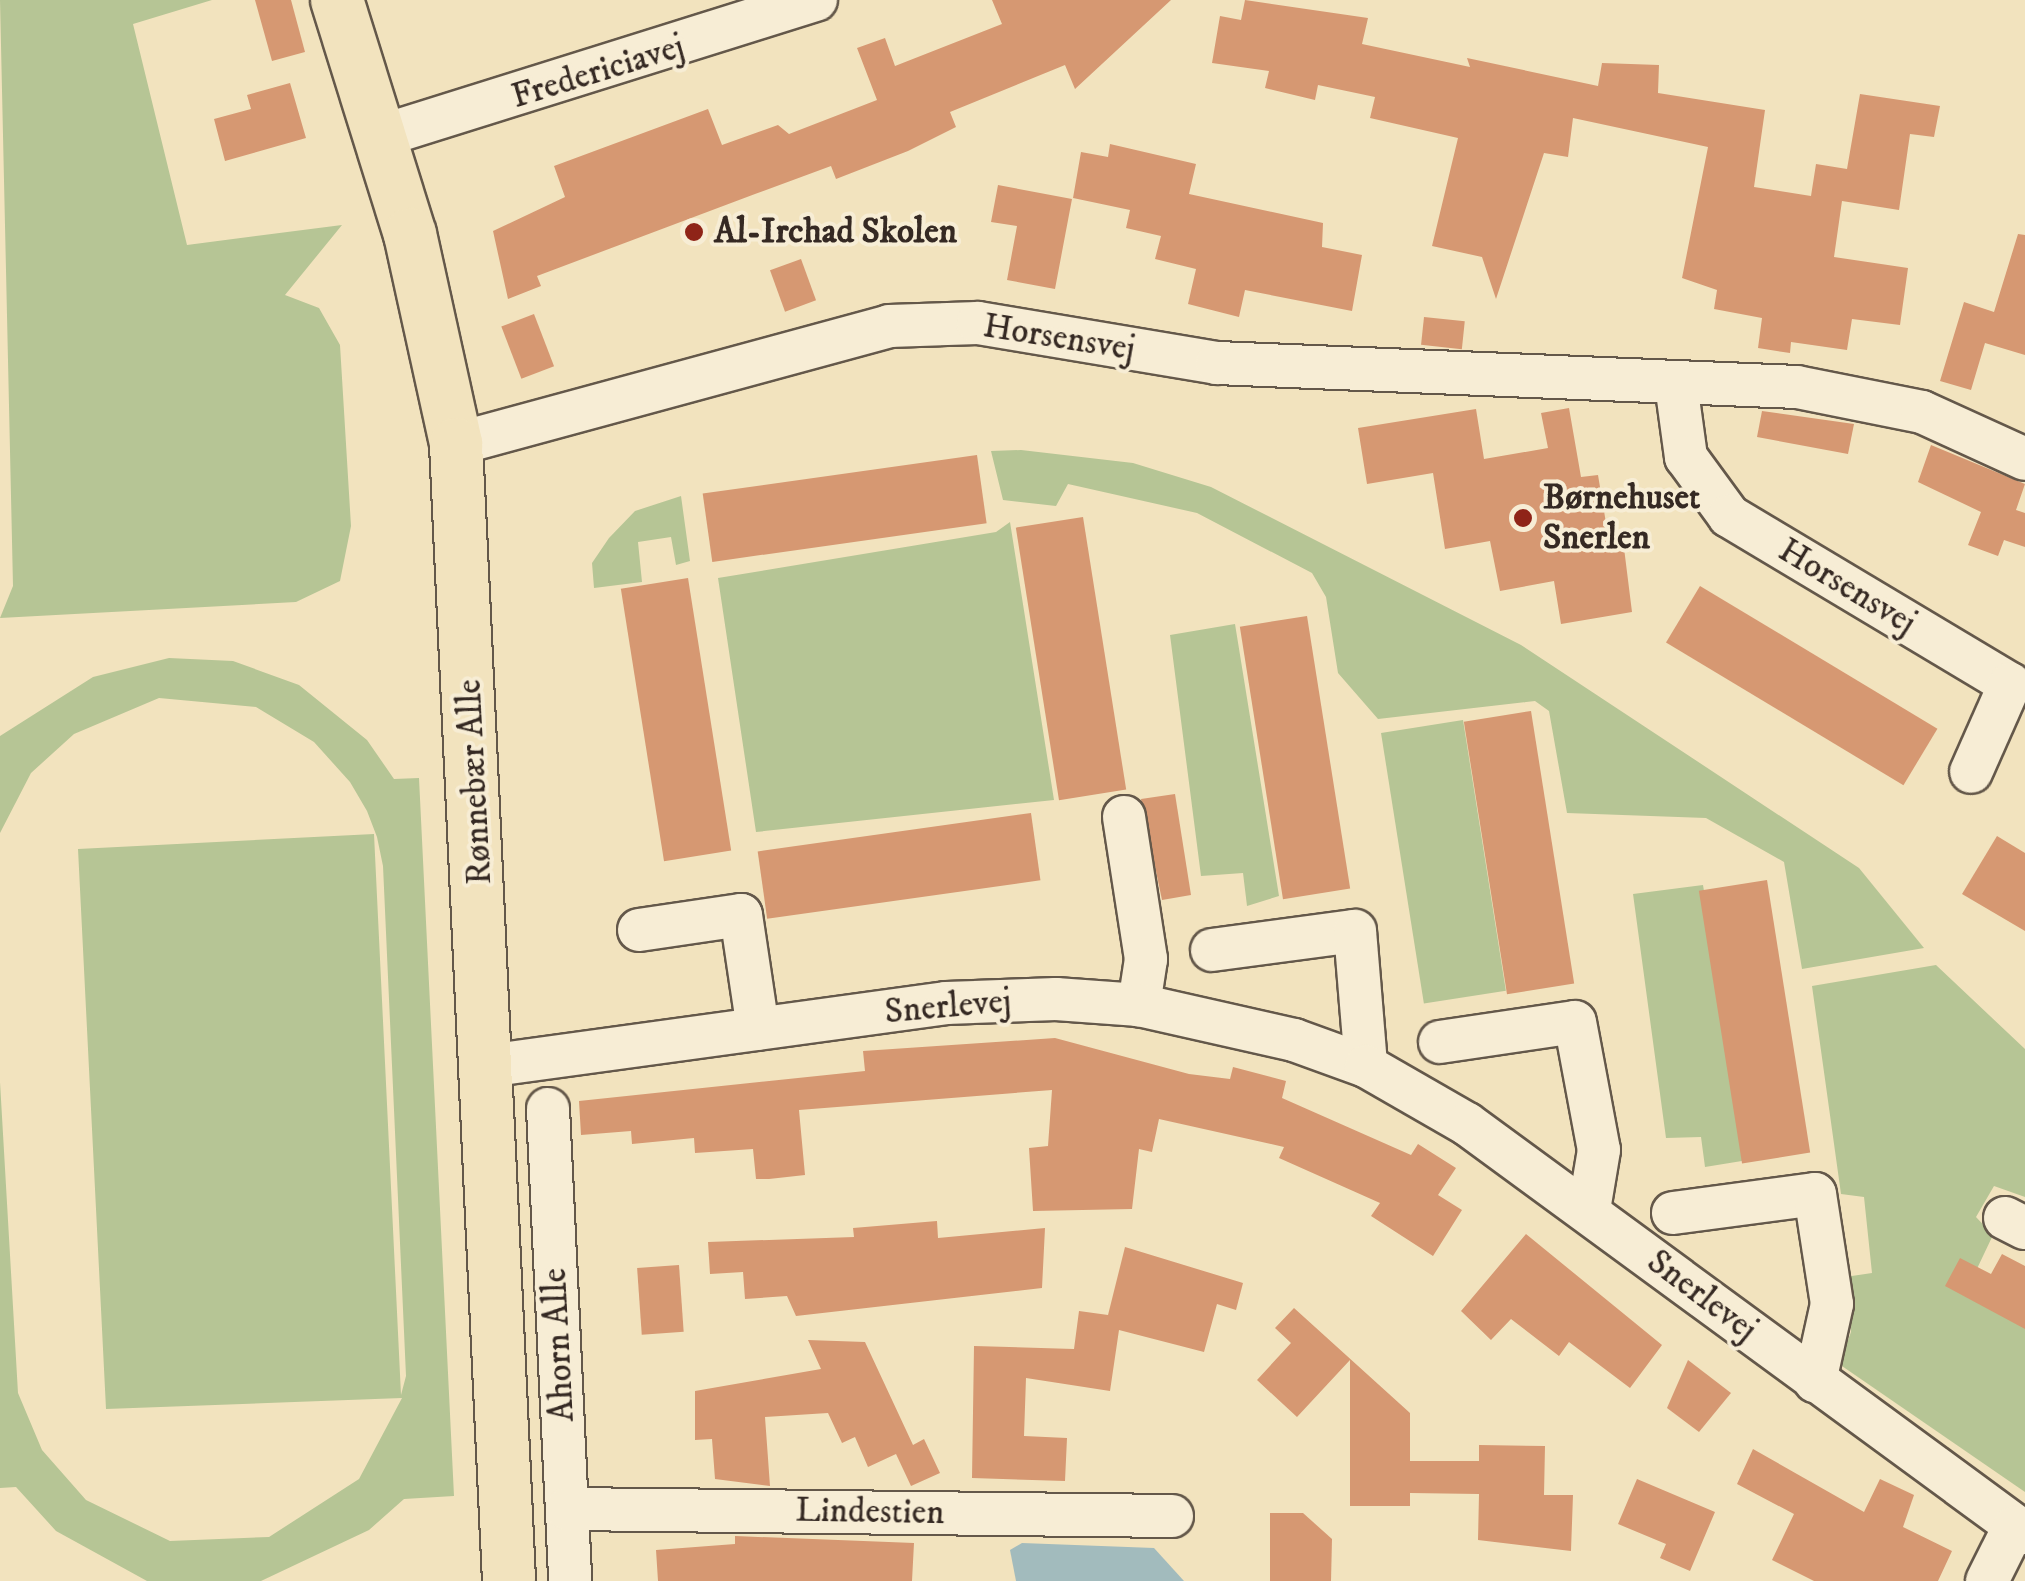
<!DOCTYPE html>
<meta charset="utf-8">
<style>
body{margin:0}
#map{position:relative;width:2025px;height:1581px;overflow:hidden;background:#f2e3be;font-family:"IM FELL DW Pica",serif}
div>[style]{position:absolute}
.green>*{inset:0;background:#b6c595;transform-origin:0 0}
.water>*{inset:0;background:#a2bbbd}
.building>*{inset:0;background:#d69872;transform-origin:0 0}
.roads{filter:drop-shadow(2px 0 #64584a) drop-shadow(-2px 0 #64584a) drop-shadow(0 2px #64584a) drop-shadow(0 -2px #64584a)}
.minor>*{height:42px;margin:-21px;padding:0 21px;transform-origin:21px;border-radius:21px;background:#f7edd5}
.major>*{height:52px;margin:-26px;padding:0 26px;transform-origin:26px;border-radius:26px;background:#f2e3be}
.dots>*{width:28px;height:28px;translate:-50% -50%;box-sizing:border-box;border:5px solid #f7edd5;border-radius:50%}
span{translate:-50% -50%;white-space:nowrap;text-align:center;line-height:1.15;-webkit-text-stroke:8px #f7edd5;paint-order:stroke}
.street-label{font-size:35px;color:#352923}
.poi-label{font-size:35px;color:#352923;font-weight:700}
.left{translate:0 -50%;text-align:left}
</style>
<div id="map">
<div class="green">
<div style="clip-path:polygon(0 0,212px 0,133px 24px,187px 245px,342px 225px,285px 295px,319px 308px,340px 345px,351px 526px,340px 581px,296px 602px,0 618px,13px 586px)"></div>
<div style="clip-path:polygon(1021px 450px,1133px 463px,1211px 487px,1521px 645px,1859px 868px,1924px 948px,1802px 969px,1784px 862px,1706px 818px,1567px 813px,1549px 711px,1535px 701px,1378px 719px,1338px 673px,1326px 597px,1312px 573px,1197px 513px,1068px 484px,1056px 506px,1003px 500px,991px 451px)"></div>
<div style="clip-path:polygon(681px 496px,690px 561px,676px 565px,671px 537px,638px 542px,642px 582px,594px 588px,592px 563px,609px 538px,635px 511px)"></div>
<div style="clip-path:polygon(1010px 522px,1054px 800px,756px 832px,718px 578px,996px 532px)"></div>
<div style="clip-path:polygon(1235px 624px,1279px 896px,1247px 906px,1243px 873px,1201px 876px,1170px 635px)"></div>
<div style="clip-path:polygon(169px 658px,233px 661px,299px 685px,367px 740px,394px 779px,419px 778px,454px 1496px,404px 1499px,369px 1530px,261px 1581px,147px 1581px,56px 1531px,16px 1487px,0 1488px,0 1082px,18px 1393px,42px 1450px,86px 1500px,170px 1541px,269px 1537px,359px 1479px,402px 1398px,106px 1409px,78px 849px,374px 834px,401px 1395px,406px 1376px,383px 866px,377px 837px,367px 811px,350px 782px,314px 742px,256px 707px,159px 698px,74px 734px,31px 773px,0 833px,0 736px,93px 677px)"></div>
<div style="left:1463px;top:720px;width:274px;height:83px;rotate:81deg"></div>
<div style="clip-path:polygon(1703px 885px,1748px 1160px,1705px 1167px,1701px 1137px,1666px 1138px,1633px 894px)"></div>
<div style="clip-path:polygon(1936px 965px,2025px 1049px,2025px 1197px,1994px 1186px,1976px 1217px,1993px 1235px,1965px 1294px,2025px 1326px,2025px 1492px,1839px 1364px,1851px 1332px,1845px 1277px,1872px 1273px,1864px 1197px,1841px 1194px,1812px 986px)"></div>
</div>
<div class="water">
<div style="clip-path:polygon(1022px 1543px,1154px 1548px,1184px 1581px,1016px 1581px,1010px 1550px)"></div>
</div>
<div class="building">
<div style="clip-path:polygon(255px 0,291px 0,305px 52px,272px 61px)"></div>
<div style="clip-path:polygon(992px 0,1171px 0,1075px 89px,1065px 65px,950px 112px,956px 127px,908px 151px,836px 179px,831px 166px,755px 194px,537px 276px,541px 286px,508px 299px,493px 231px,565px 197px,554px 166px,708px 109px,722px 145px,778px 125px,789px 134px,877px 100px,857px 48px,885px 38px,895px 66px,1002px 24px)"></div>
<div style="clip-path:polygon(1245px 0,1368px 18px,1362px 44px,1470px 67px,1467px 58px,1598px 86px,1602px 63px,1659px 65px,1658px 93px,1765px 110px,1754px 187px,1811px 196px,1816px 164px,1847px 169px,1860px 94px,1940px 106px,1934px 137px,1910px 134px,1899px 210px,1842px 201px,1834px 257px,1908px 268px,1900px 325px,1852px 319px,1847px 350px,1791px 342px,1790px 353px,1758px 348px,1762px 318px,1714px 309px,1717px 290px,1682px 278px,1708px 147px,1573px 118px,1568px 157px,1544px 153px,1496px 299px,1482px 257px,1432px 246px,1458px 138px,1370px 118px,1375px 97px,1318px 85px,1315px 100px,1265px 88px,1269px 71px,1212px 63px,1220px 16px,1241px 20px)"></div>
<div style="clip-path:polygon(290px 83px,306px 138px,225px 161px,214px 119px,251px 109px,247px 95px)"></div>
<div style="clip-path:polygon(1110px 144px,1196px 164px,1189px 194px,1323px 223px,1322px 247px,1362px 255px,1352px 311px,1245px 290px,1239px 317px,1188px 304px,1196px 269px,1155px 259px,1161px 236px,1126px 228px,1130px 210px,1073px 198px,1081px 152px,1108px 157px)"></div>
<div style="clip-path:polygon(998px 185px,1072px 199px,1055px 289px,1007px 280px,1017px 226px,991px 222px)"></div>
<div style="clip-path:polygon(2018px 234px,2025px 235px,2025px 355px,1985px 343px,1971px 390px,1940px 381px,1964px 302px,1994px 312px)"></div>
<div style="left:801px;top:259px;width:44px;height:33px;rotate:70deg"></div>
<div style="left:534px;top:314px;width:56px;height:35px;rotate:69deg"></div>
<div style="left:1424px;top:317px;width:41px;height:28px;rotate:6deg"></div>
<div style="clip-path:polygon(1569px 408px,1581px 477px,1598px 475px,1608px 535px,1622px 532px,1632px 612px,1561px 624px,1554px 581px,1500px 591px,1490px 541px,1445px 549px,1433px 473px,1367px 484px,1358px 428px,1476px 409px,1484px 459px,1548px 448px,1541px 413px)"></div>
<div style="clip-path:polygon(1762px 411px,1854px 424px,1848px 454px,1757px 437px)"></div>
<div style="clip-path:polygon(1931px 445px,2025px 484px,2016px 510px,2025px 513px,2025px 547px,2004px 540px,1998px 556px,1968px 545px,1981px 512px,1918px 482px)"></div>
<div style="left:977px;top:455px;width:69px;height:277px;rotate:82deg"></div>
<div style="left:1083px;top:517px;width:276px;height:68px;rotate:81deg"></div>
<div style="left:688px;top:578px;width:276px;height:68px;rotate:81deg"></div>
<div style="left:1700px;top:586px;width:277px;height:66px;rotate:31deg"></div>
<div style="left:1307px;top:616px;width:276px;height:68px;rotate:81deg"></div>
<div style="left:1531px;top:711px;width:276px;height:68px;rotate:81deg"></div>
<div style="clip-path:polygon(1175px 794px,1191px 895px,1162px 900px,1141px 799px)"></div>
<div style="left:1031px;top:813px;width:68px;height:276px;rotate:82deg"></div>
<div style="clip-path:polygon(1997px 836px,2025px 853px,2025px 931px,1962px 894px)"></div>
<div style="left:1767px;top:880px;width:276px;height:69px;rotate:81deg"></div>
<div style="clip-path:polygon(1055px 1038px,1189px 1074px,1230px 1079px,1233px 1067px,1286px 1081px,1282px 1098px,1411px 1155px,1418px 1144px,1456px 1168px,1438px 1195px,1462px 1210px,1433px 1256px,1371px 1216px,1380px 1203px,1279px 1158px,1284px 1147px,1159px 1119px,1152px 1152px,1139px 1149px,1132px 1209px,1033px 1211px,1029px 1148px,1048px 1146px,1052px 1090px,799px 1110px,805px 1175px,769px 1179px,756px 1179px,753px 1149px,695px 1153px,694px 1138px,632px 1144px,631px 1131px,581px 1135px,579px 1101px,865px 1071px,863px 1051px)"></div>
<div style="clip-path:polygon(937px 1221px,938px 1238px,1045px 1228px,1042px 1288px,796px 1316px,787px 1296px,745px 1299px,743px 1272px,710px 1274px,708px 1242px,854px 1237px,853px 1228px)"></div>
<div style="clip-path:polygon(1526px 1234px,1662px 1345px,1630px 1388px,1569px 1342px,1559px 1356px,1511px 1319px,1491px 1340px,1461px 1311px)"></div>
<div style="clip-path:polygon(1125px 1247px,1243px 1283px,1236px 1310px,1217px 1304px,1204px 1352px,1119px 1330px,1110px 1391px,1026px 1378px,1024px 1436px,1067px 1438px,1065px 1481px,972px 1478px,974px 1346px,1074px 1349px,1079px 1311px,1108px 1315px)"></div>
<div style="clip-path:polygon(2002px 1254px,2025px 1266px,2025px 1329px,1945px 1286px,1960px 1258px,1991px 1274px)"></div>
<div style="left:679px;top:1265px;width:67px;height:42px;rotate:86deg"></div>
<div style="clip-path:polygon(1294px 1308px,1410px 1413px,1410px 1461px,1479px 1461px,1479px 1445px,1545px 1446px,1544px 1495px,1573px 1495px,1571px 1551px,1478px 1540px,1479px 1494px,1410px 1493px,1410px 1506px,1350px 1506px,1350px 1360px,1297px 1417px,1257px 1380px,1291px 1343px,1275px 1328px)"></div>
<div style="clip-path:polygon(808px 1340px,865px 1342px,913px 1445px,924px 1439px,940px 1473px,911px 1486px,896px 1454px,868px 1467px,855px 1437px,842px 1443px,828px 1413px,765px 1417px,770px 1486px,715px 1479px,712px 1439px,695px 1440px,695px 1391px,821px 1369px)"></div>
<div style="clip-path:polygon(1688px 1360px,1731px 1393px,1699px 1432px,1667px 1408px)"></div>
<div style="clip-path:polygon(1753px 1449px,1864px 1512px,1880px 1479px,1914px 1495px,1903px 1527px,1952px 1551px,1938px 1581px,1814px 1581px,1772px 1560px,1794px 1514px,1737px 1484px)"></div>
<div style="clip-path:polygon(1637px 1479px,1715px 1512px,1690px 1571px,1660px 1558px,1666px 1544px,1618px 1524px)"></div>
<div style="clip-path:polygon(1270px 1513px,1303px 1513px,1332px 1539px,1331px 1581px,1270px 1581px)"></div>
<div style="clip-path:polygon(735px 1536px,914px 1543px,912px 1581px,658px 1581px,656px 1550px,735px 1544px)"></div>
</div>
<div class="roads">
<div class="minor">
<div style="left:378px;top:137px;width:459px;rotate:-17.4deg"></div>
<div style="left:1676px;top:384px;width:74px;rotate:82.2deg"></div>
<div style="left:1686px;top:457px;width:73px;rotate:53.9deg"></div>
<div style="left:1729px;top:516px;width:327px;rotate:30.9deg"></div>
<div style="left:2010px;top:684px;width:96px;rotate:113.9deg"></div>
<div style="left:456px;top:444px;width:449px;rotate:-15.2deg"></div>
<div style="left:889px;top:326px;width:89px;rotate:-1.9deg"></div>
<div style="left:978px;top:323px;width:242px;rotate:9.5deg"></div>
<div style="left:1217px;top:363px;width:580px;rotate:2.37deg"></div>
<div style="left:1797px;top:387px;width:127px;rotate:11.3deg"></div>
<div style="left:1922px;top:412px;width:113px;rotate:24.5deg"></div>
<div style="left:1124px;top:817px;width:144px;rotate:81.2deg"></div>
<div style="left:1146px;top:959px;width:47px;rotate:98.7deg"></div>
<div style="left:639px;top:930px;width:103px;rotate:-8.4deg"></div>
<div style="left:741px;top:915px;width:115px;rotate:81.5deg"></div>
<div style="left:1212px;top:950px;width:144px;rotate:-7.6deg"></div>
<div style="left:1355px;top:931px;width:135px;rotate:85.3deg"></div>
<div style="left:1440px;top:1042px;width:136px;rotate:-8.4deg"></div>
<div style="left:1575px;top:1022px;width:130px;rotate:79.4deg"></div>
<div style="left:1599px;top:1150px;width:61px;rotate:99.5deg"></div>
<div style="left:487px;top:1066px;width:463px;rotate:-7.8deg"></div>
<div style="left:946px;top:1003px;width:110px;rotate:-2.1deg"></div>
<div style="left:1056px;top:999px;width:83px;rotate:4.1deg"></div>
<div style="left:1139px;top:1005px;width:159px;rotate:12.7deg"></div>
<div style="left:1294px;top:1040px;width:77px;rotate:19.9deg"></div>
<div style="left:1366px;top:1066px;width:116px;rotate:29.9deg"></div>
<div style="left:1467px;top:1124px;width:692px;rotate:36.24deg"></div>
<div style="left:548px;top:1109px;width:473px;rotate:87.3deg"></div>
<div style="left:1673px;top:1213px;width:143px;rotate:-7.6deg"></div>
<div style="left:1815px;top:1194px;width:111px;rotate:81.2deg"></div>
<div style="left:1832px;top:1304px;width:79px;rotate:102.4deg"></div>
<div style="left:2005px;top:1218px;width:22px;rotate:27deg"></div>
<div style="left:567px;top:1509px;width:605px;rotate:0.66deg"></div>
<div style="left:1987px;top:1581px;width:60px;rotate:-63.4deg"></div>
</div>
<div class="major">
<div style="left:337px;top:0;width:245px;rotate:72.7deg"></div>
<div style="left:410px;top:234px;width:215px;rotate:77.6deg"></div>
<div style="left:456px;top:444px;width:1138px;rotate:87.33deg"></div>
</div>
</div>
<div class="dots">
<div style="left:694px;top:232px;background:#8f2418"></div>
<div style="left:1523px;top:518px;background:#8f2418"></div>
</div>
<div class="street-label">
<span style="left:598px;top:72px;rotate:-17deg">Fredericiavej</span>
<span style="left:1059px;top:338px;rotate:9deg">Horsensvej</span>
<span style="left:1847px;top:587px;rotate:31deg">Horsensvej</span>
<span style="left:475px;top:782px;rotate:-93deg">Rønnebær Alle</span>
<span style="left:948px;top:1007px;rotate:-5deg">Snerlevej</span>
<span style="left:1702px;top:1296px;rotate:37deg">Snerlevej</span>
<span style="left:559px;top:1345px;rotate:-93deg">Ahorn Alle</span>
<span style="left:870px;top:1512px;rotate:1deg">Lindestien</span>
</div>
<div class="poi-label">
<span class="left" style="left:714px;top:232px">Al-Irchad Skolen</span>
<span class="left" style="left:1543px;top:518px">Børnehuset<br>Snerlen</span>
</div>
</div>
